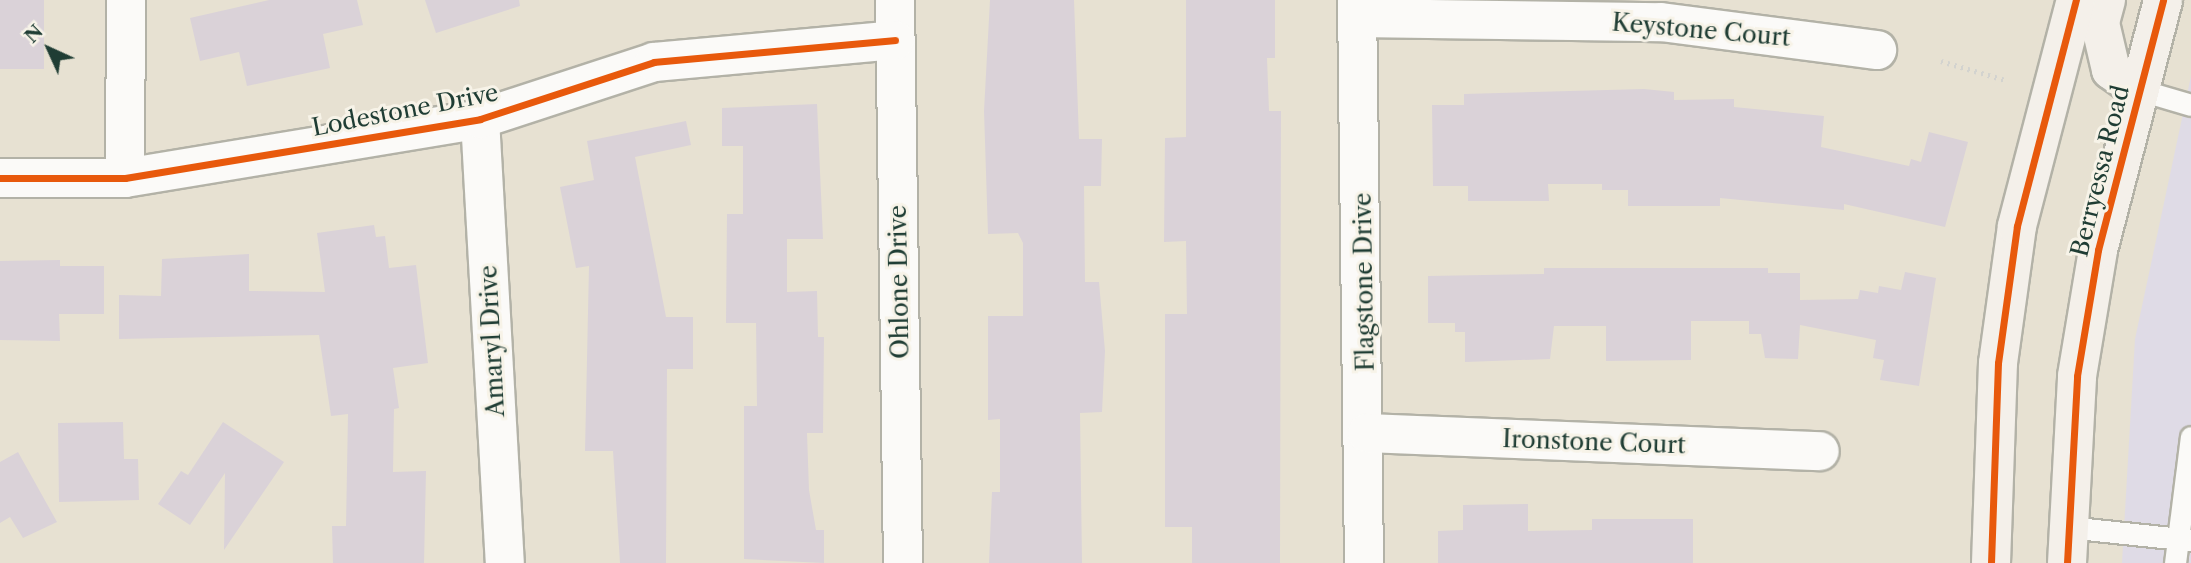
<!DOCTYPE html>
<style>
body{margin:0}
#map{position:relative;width:2191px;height:563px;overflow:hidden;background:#e7e1d2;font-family:"Libre Caslon Text",serif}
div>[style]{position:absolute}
.built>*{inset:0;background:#dfdbe6}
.building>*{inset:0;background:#dad2d8;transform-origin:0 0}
.path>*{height:4.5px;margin-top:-2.25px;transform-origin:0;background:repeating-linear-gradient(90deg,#d3d3cf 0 2px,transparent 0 7px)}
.roads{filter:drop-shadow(2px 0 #b3b2a7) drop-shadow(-2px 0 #b3b2a7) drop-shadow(0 2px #b3b2a7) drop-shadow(0 -2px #b3b2a7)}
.lane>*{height:21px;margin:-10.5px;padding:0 10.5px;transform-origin:10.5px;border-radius:10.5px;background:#fbfaf8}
.street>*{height:38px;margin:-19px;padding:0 19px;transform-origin:19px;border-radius:19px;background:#fbfaf8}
.secondary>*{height:38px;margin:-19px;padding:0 19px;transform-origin:19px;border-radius:19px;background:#f4f0ea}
.cycleway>*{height:7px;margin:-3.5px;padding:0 3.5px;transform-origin:3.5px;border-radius:3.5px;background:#e8590c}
span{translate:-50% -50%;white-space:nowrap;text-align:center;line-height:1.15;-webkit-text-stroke:6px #f7f3e8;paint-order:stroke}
.street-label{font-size:24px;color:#1f3d34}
.north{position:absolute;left:14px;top:14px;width:70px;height:70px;-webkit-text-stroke:5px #f7f3e8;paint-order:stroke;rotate:315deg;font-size:19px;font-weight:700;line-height:28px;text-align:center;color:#1f3d34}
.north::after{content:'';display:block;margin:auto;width:24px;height:32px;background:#1f3d34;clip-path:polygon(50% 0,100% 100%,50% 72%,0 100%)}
</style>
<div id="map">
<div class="built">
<div style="clip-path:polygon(2191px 76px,2191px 563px,2122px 563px,2135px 339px)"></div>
</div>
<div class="building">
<div style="left:0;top:0;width:44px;height:69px"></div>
<div style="clip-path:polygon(269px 0,357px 0,363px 25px,323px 34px,330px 68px,247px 86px,239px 52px,200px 61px,190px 18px)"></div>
<div style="clip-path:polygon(425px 0,519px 0,520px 6px,436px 33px)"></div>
<div style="clip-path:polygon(990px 0,1074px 0,1079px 139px,1102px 139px,1101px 186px,1084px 186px,1085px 282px,1099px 282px,1105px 351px,1102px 412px,1080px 413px,1082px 563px,989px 563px,992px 492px,1000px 492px,1000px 419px,988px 420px,988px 316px,1023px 316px,1023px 243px,1018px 233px,988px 234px,984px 111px)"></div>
<div style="clip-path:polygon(1186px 0,1275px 0,1275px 58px,1267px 58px,1269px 111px,1281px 111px,1280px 563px,1192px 563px,1192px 527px,1165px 527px,1165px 314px,1187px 314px,1186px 241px,1164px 242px,1165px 138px,1186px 137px)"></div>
<div style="clip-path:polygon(1644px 89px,1674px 92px,1674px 100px,1734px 99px,1734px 107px,1824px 116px,1821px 147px,1909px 166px,1911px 159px,1921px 162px,1929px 132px,1968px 142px,1945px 227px,1844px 204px,1844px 210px,1720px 198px,1720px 206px,1628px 206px,1628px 190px,1602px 190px,1602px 184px,1548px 184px,1549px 201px,1468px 201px,1468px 186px,1433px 186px,1432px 105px,1464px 105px,1464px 94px)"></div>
<div style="clip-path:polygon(817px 104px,823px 239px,787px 239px,787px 292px,817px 291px,818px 337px,824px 337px,823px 433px,807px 433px,809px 490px,816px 530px,824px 530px,824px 563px,744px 559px,744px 406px,757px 406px,756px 323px,726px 323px,727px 214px,743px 214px,743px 146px,722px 146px,722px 108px)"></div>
<div style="clip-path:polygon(686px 121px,691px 145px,635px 157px,666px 317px,693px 317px,693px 369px,667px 369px,666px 563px,620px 563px,613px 451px,585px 451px,589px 266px,576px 268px,560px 187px,594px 180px,587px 141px)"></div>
<div style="clip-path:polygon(374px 225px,376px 237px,385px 236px,389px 268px,416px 265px,428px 363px,393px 368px,399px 408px,394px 409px,393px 472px,426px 471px,424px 563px,333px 563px,332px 526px,346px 526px,348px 414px,331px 416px,319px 335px,119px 339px,119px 295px,161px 296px,162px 259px,249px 254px,249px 291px,325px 292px,317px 233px)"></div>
<div style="clip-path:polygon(60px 260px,60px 266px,104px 266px,104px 314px,59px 314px,60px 341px,0 340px,0 261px)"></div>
<div style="clip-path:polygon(1544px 268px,1768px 268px,1768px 273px,1800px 273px,1800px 300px,1858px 299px,1860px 290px,1878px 293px,1879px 286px,1901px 290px,1905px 272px,1936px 278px,1919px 386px,1880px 380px,1884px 360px,1873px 358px,1876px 340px,1800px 325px,1798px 359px,1765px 358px,1761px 334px,1749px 334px,1749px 321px,1691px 321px,1691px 360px,1606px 361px,1606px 326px,1554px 326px,1550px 359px,1465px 362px,1465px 332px,1455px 332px,1455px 323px,1428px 323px,1428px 276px,1544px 274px)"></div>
<div style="clip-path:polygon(123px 422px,124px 459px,138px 459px,139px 500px,59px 502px,58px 423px)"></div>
<div style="clip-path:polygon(223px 422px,284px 462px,224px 550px,225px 473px,190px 525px,158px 504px,181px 471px,188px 475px)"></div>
<div style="clip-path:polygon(18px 452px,57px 522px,23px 538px,10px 517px,0 523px,0 462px)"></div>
<div style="clip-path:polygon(1528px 504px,1528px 531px,1592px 530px,1592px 519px,1693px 519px,1693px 563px,1438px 563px,1438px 531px,1463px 530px,1463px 505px)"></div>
</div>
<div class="path">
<div style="left:1941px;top:61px;width:67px;rotate:16.5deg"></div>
</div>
<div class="roads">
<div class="lane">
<div style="left:2140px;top:90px;width:53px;rotate:16.4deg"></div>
<div style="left:2067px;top:527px;width:125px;rotate:6deg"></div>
<div style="left:2175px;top:563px;width:127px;rotate:-82.8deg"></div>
</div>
<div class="street">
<div style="left:895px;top:0;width:563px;rotate:89.19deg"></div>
<div style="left:1357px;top:0;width:563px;rotate:89.29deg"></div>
<div style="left:1357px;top:18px;width:304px;rotate:0.8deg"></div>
<div style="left:1661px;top:22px;width:218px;rotate:7.4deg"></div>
<div style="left:480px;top:119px;width:445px;rotate:86.8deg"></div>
<div style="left:0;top:178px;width:125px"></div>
<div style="left:125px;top:178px;width:360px;rotate:-9.4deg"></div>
<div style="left:480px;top:119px;width:183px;rotate:-18.1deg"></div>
<div style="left:654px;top:62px;width:242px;rotate:-5.2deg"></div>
<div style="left:125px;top:178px;width:178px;rotate:-89.7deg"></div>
<div style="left:1367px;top:433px;width:453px;rotate:2.3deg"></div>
</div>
<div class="secondary">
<div style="left:2106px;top:0;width:24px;rotate:105deg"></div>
<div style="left:2100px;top:23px;width:48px;rotate:76.8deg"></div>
<div style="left:2111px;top:70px;width:35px;rotate:35deg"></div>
<div style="left:1991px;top:563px;width:200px;rotate:-88deg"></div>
<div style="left:1998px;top:363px;width:138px;rotate:-82.1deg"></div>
<div style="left:2017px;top:226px;width:234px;rotate:-75.4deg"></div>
<div style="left:2067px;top:563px;width:187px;rotate:-86.9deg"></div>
<div style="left:2077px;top:376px;width:128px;rotate:-80.5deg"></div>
<div style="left:2098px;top:250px;width:258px;rotate:-75.4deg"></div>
</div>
</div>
<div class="cycleway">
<div style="left:0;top:178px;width:125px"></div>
<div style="left:125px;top:178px;width:360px;rotate:-9.4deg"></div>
<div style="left:480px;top:119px;width:183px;rotate:-18.1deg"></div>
<div style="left:654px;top:62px;width:242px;rotate:-5.2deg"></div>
<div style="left:1991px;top:563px;width:200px;rotate:-88deg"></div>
<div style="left:1998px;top:363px;width:138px;rotate:-82.1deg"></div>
<div style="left:2017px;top:226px;width:234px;rotate:-75.4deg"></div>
<div style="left:2067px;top:563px;width:187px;rotate:-86.9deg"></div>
<div style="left:2077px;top:376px;width:128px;rotate:-80.5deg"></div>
<div style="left:2098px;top:250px;width:258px;rotate:-75.4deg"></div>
</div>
<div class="street-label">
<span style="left:1701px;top:30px;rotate:5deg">Keystone Court</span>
<span style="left:405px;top:110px;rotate:-11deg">Lodestone Drive</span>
<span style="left:2100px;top:171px;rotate:-76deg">Berryessa Road</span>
<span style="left:899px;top:282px;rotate:-91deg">Ohlone Drive</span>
<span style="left:1364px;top:282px;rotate:-91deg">Flagstone Drive</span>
<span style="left:492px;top:341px;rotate:-93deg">Amaryl Drive</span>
<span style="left:1594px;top:442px;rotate:2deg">Ironstone Court</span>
</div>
<div class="north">N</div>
</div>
